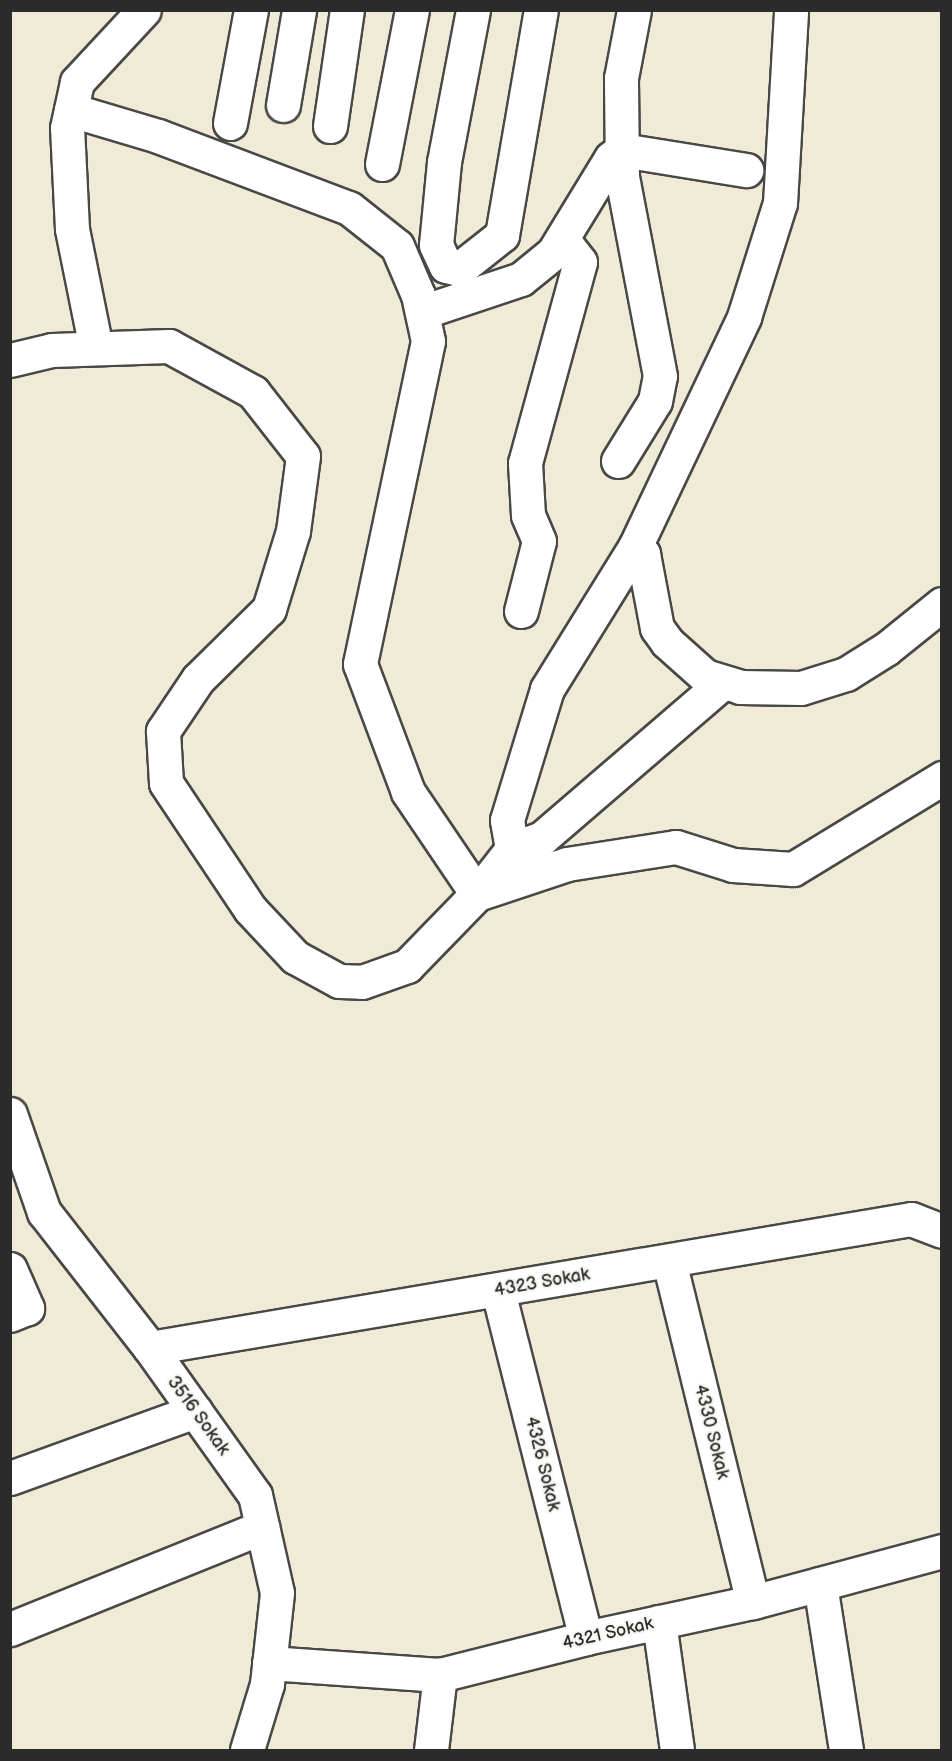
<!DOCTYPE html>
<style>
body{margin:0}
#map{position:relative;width:952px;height:1761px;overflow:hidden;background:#f0ebd7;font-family:"Balsamiq Sans",sans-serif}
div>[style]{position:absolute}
.roads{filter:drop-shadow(2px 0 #494845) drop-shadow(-2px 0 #494845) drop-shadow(0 2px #494845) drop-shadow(0 -2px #494845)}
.minor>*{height:33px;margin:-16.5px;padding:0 16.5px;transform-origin:16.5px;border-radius:16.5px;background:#fff}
span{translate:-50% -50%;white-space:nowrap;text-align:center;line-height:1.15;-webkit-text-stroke:4.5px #f6f6f2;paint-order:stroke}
.street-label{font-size:18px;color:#2b2b2b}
.frame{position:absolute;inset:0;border:12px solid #2b2b2b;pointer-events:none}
</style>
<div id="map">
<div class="roads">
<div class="minor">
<div style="left:473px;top:10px;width:155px;rotate:100.8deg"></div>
<div style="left:444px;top:162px;width:83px;rotate:95.5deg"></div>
<div style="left:436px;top:245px;width:23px;rotate:65deg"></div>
<div style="left:446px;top:266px;width:13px;rotate:13deg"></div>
<div style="left:459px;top:269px;width:55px;rotate:-38.3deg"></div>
<div style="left:502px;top:235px;width:228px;rotate:-80.2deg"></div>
<div style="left:283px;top:105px;width:96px;rotate:-80.4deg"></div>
<div style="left:71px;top:110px;width:91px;rotate:16.6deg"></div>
<div style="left:158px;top:136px;width:204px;rotate:20.7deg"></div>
<div style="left:349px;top:208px;width:61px;rotate:38.4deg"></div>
<div style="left:397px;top:246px;width:53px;rotate:66.8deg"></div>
<div style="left:418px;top:295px;width:47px;rotate:77.7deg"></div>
<div style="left:428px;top:341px;width:330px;rotate:101.9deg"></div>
<div style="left:360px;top:664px;width:137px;rotate:69.4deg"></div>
<div style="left:408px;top:792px;width:123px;rotate:55.9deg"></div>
<div style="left:230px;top:123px;width:115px;rotate:-79.5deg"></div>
<div style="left:330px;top:126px;width:117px;rotate:-81.7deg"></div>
<div style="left:382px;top:164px;width:157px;rotate:-79deg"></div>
<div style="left:422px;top:312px;width:104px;rotate:-18.4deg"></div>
<div style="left:521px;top:279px;width:41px;rotate:-39.1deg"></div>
<div style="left:553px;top:253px;width:111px;rotate:-58.6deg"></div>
<div style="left:611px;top:158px;width:14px;rotate:-36deg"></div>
<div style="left:622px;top:150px;width:126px;rotate:9.2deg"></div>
<div style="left:96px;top:348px;width:121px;rotate:-101.4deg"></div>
<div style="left:72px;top:229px;width:101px;rotate:-92.8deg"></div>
<div style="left:67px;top:128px;width:47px;rotate:-77.7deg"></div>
<div style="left:77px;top:82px;width:98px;rotate:-47.1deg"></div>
<div style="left:10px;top:360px;width:43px;rotate:-13.4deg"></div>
<div style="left:52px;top:350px;width:117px;rotate:-2deg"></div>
<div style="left:169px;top:346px;width:96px;rotate:28.7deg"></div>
<div style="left:253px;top:392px;width:81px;rotate:52deg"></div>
<div style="left:303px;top:456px;width:76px;rotate:97.6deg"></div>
<div style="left:293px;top:531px;width:82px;rotate:107.1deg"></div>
<div style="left:269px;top:609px;width:100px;rotate:135.4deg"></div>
<div style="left:198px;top:679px;width:63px;rotate:123.9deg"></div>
<div style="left:163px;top:731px;width:52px;rotate:86.7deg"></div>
<div style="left:166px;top:783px;width:151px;rotate:56.3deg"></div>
<div style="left:250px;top:909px;width:66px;rotate:46.8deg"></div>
<div style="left:295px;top:957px;width:50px;rotate:28.6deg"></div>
<div style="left:339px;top:981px;width:23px;rotate:2deg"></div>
<div style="left:362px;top:982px;width:48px;rotate:-19.6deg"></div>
<div style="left:407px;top:966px;width:100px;rotate:-45.8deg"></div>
<div style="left:477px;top:894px;width:57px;rotate:-52.1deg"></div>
<div style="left:512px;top:849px;width:29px;rotate:-100deg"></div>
<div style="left:507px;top:820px;width:137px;rotate:-73deg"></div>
<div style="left:547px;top:689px;width:167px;rotate:-58.2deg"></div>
<div style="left:635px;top:547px;width:255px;rotate:-64.6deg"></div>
<div style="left:744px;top:317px;width:120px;rotate:-72.5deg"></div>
<div style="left:780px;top:203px;width:193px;rotate:-86.7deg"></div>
<div style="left:618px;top:461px;width:70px;rotate:-58.3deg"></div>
<div style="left:655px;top:401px;width:25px;rotate:-79deg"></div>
<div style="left:660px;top:376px;width:204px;rotate:-100.8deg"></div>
<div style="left:622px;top:176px;width:98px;rotate:-90.6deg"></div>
<div style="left:621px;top:78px;width:69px;rotate:-79.2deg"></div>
<div style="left:635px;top:547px;width:11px;rotate:41deg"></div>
<div style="left:643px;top:554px;width:75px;rotate:79.3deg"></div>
<div style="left:657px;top:628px;width:17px;rotate:54deg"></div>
<div style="left:667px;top:642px;width:51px;rotate:41.8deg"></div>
<div style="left:705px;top:676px;width:37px;rotate:17deg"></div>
<div style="left:740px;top:687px;width:61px;rotate:0.9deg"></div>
<div style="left:801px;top:688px;width:47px;rotate:-17.3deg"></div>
<div style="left:846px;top:674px;width:47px;rotate:-32deg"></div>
<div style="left:886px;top:649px;width:72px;rotate:-38.8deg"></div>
<div style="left:521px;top:611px;width:72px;rotate:-75.6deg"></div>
<div style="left:539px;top:541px;width:28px;rotate:-113deg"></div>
<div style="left:528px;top:515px;width:52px;rotate:-93.3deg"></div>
<div style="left:525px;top:463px;width:208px;rotate:-74.7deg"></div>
<div style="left:580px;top:262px;width:29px;rotate:-128deg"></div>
<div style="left:512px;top:849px;width:32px;rotate:-20deg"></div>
<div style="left:542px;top:838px;width:238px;rotate:-40.7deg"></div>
<div style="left:477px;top:894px;width:95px;rotate:-18.4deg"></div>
<div style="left:567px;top:864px;width:110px;rotate:-8.9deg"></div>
<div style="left:676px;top:847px;width:60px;rotate:17.5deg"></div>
<div style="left:733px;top:865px;width:60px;rotate:3.8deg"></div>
<div style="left:793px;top:869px;width:175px;rotate:-31.4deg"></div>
<div style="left:10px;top:1114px;width:104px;rotate:70.9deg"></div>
<div style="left:44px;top:1212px;width:172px;rotate:52.1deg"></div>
<div style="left:150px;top:1348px;width:181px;rotate:54.5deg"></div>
<div style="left:255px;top:1495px;width:100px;rotate:77.3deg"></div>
<div style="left:277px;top:1593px;width:92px;rotate:96.3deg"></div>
<div style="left:267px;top:1684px;width:69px;rotate:106.9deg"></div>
<div style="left:669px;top:1261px;width:351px;rotate:76.2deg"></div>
<div style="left:10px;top:1269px;width:43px;rotate:66.4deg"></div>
<div style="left:27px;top:1308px;width:18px;rotate:158deg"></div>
<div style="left:498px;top:1291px;width:358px;rotate:75.8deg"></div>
<div style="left:150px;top:1348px;width:772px;rotate:-9.62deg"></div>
<div style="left:911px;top:1219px;width:33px;rotate:21deg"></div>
<div style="left:10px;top:1478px;width:197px;rotate:-19.9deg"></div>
<div style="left:820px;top:1584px;width:168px;rotate:81.1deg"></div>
<div style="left:659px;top:1622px;width:129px;rotate:82deg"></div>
<div style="left:10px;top:1629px;width:272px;rotate:-22deg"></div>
<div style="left:269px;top:1663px;width:171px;rotate:4deg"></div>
<div style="left:440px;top:1675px;width:151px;rotate:-14.2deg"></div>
<div style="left:586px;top:1638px;width:171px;rotate:-12.2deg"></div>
<div style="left:753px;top:1602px;width:196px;rotate:-15.1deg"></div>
<div style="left:431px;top:1750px;width:76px;rotate:-83.2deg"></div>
</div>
</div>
<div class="street-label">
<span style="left:542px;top:1283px;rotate:-10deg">4323 Sokak</span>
<span style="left:198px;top:1416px;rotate:54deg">3516 Sokak</span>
<span style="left:711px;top:1432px;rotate:76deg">4330 Sokak</span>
<span style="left:542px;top:1464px;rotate:76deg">4326 Sokak</span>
<span style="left:608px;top:1634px;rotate:-13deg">4321 Sokak</span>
</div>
<div class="frame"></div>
</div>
